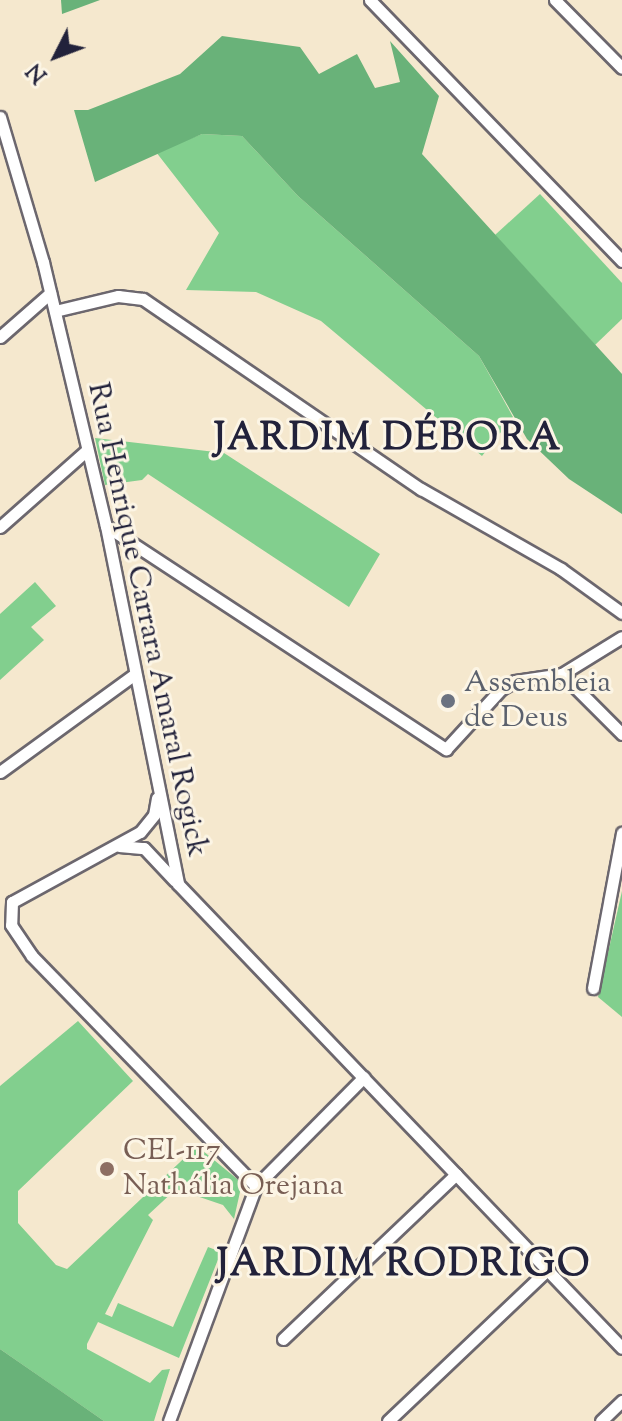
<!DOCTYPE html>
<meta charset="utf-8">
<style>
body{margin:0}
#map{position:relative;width:622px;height:1421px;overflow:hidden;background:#f5e8ce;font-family:"Sorts Mill Goudy",serif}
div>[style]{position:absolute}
.green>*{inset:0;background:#82cf8e}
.forest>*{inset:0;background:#69b279}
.roads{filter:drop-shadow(2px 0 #6c676e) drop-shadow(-2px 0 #6c676e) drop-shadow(0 2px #6c676e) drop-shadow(0 -2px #6c676e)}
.street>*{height:11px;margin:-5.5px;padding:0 5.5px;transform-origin:5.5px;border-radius:5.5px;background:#fff}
.dots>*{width:22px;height:22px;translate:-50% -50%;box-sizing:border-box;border:4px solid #fcf5e5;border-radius:50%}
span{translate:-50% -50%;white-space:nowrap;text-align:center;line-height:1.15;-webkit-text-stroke:6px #fcf5e5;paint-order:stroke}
.street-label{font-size:30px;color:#22223b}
.worship-label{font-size:30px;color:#5b616d}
.left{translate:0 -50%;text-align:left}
.education-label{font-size:30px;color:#785e54}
.district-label{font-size:38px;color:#22223b;font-weight:700;letter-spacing:2px}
.north{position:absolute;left:16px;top:16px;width:80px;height:80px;-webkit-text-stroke:6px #fcf5e5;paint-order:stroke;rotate:228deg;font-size:22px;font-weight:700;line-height:32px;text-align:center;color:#22223b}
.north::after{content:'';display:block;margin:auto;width:28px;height:36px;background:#22223b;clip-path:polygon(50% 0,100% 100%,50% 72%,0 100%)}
</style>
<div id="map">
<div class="green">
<div style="clip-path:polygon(202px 134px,242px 136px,298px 196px,479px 356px,513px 417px,482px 456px,321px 321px,256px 292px,186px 290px,219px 233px,156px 152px)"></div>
<div style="clip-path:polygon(540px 194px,622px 283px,622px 319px,595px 345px,495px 235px)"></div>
<div style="clip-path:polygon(95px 438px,224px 453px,380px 554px,349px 607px,148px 474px,142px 480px,105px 485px)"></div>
<div style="clip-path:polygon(35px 582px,56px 606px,31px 627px,44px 640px,0 680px,0 614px)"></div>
<div style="clip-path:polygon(622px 891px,622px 1017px,598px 997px)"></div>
<div style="clip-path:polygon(78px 1021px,133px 1081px,18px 1191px,18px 1223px,56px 1265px,67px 1269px,197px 1146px,242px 1183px,234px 1219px,223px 1205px,176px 1189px,148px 1215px,153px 1220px,105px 1314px,112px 1317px,118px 1303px,173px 1327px,208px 1247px,221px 1252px,179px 1358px,98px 1322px,87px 1344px,87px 1349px,150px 1383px,162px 1370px,170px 1369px,154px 1421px,104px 1421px,0 1349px,0 1086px)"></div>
</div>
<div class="forest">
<div style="clip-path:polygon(61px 0,100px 0,62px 14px)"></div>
<div style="clip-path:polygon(222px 36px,300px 47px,319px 74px,357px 54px,375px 88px,400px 82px,390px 41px,439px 96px,422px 154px,622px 374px,622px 514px,569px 479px,527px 439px,479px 356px,298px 196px,242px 136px,202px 134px,95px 182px,74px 110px,88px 110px,180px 74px)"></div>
<div style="clip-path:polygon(0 1349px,58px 1389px,104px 1421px,0 1421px)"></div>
</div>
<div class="roads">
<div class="street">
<div style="left:370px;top:0;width:363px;rotate:46deg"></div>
<div style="left:555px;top:0;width:95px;rotate:45.4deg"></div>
<div style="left:0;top:117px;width:151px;rotate:73.5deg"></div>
<div style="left:43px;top:262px;width:271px;rotate:76.6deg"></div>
<div style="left:106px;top:526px;width:365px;rotate:78.6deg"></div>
<div style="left:178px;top:884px;width:642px;rotate:46.26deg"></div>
<div style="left:55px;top:311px;width:65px;rotate:-13.4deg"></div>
<div style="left:118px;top:296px;width:25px;rotate:7deg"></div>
<div style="left:143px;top:299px;width:337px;rotate:34.4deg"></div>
<div style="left:421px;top:489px;width:161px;rotate:29.7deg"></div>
<div style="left:561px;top:569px;width:75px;rotate:35.8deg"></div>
<div style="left:0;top:337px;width:67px;rotate:-41.3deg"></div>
<div style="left:106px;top:526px;width:407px;rotate:33.3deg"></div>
<div style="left:446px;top:749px;width:81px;rotate:-47.5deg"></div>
<div style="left:501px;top:689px;width:16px;rotate:-30deg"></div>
<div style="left:515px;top:681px;width:48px;rotate:-8.5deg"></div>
<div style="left:562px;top:674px;width:70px;rotate:-31.7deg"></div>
<div style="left:0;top:527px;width:116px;rotate:-41.5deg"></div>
<div style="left:562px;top:674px;width:85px;rotate:45deg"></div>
<div style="left:0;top:772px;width:167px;rotate:-36deg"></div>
<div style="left:157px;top:798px;width:17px;rotate:100deg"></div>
<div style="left:154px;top:815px;width:22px;rotate:129deg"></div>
<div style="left:140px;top:832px;width:146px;rotate:151.3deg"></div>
<div style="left:12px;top:902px;width:23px;rotate:92deg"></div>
<div style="left:11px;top:925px;width:37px;rotate:56deg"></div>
<div style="left:32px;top:956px;width:321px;rotate:45.8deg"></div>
<div style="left:119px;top:846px;width:25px;rotate:5deg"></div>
<div style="left:144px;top:848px;width:45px;rotate:46.8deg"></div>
<div style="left:593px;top:988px;width:158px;rotate:-79.4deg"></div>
<div style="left:283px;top:1339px;width:239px;rotate:-43.6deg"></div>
<div style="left:169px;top:1421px;width:251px;rotate:-69.7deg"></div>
<div style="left:256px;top:1186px;width:153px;rotate:-45.3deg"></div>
<div style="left:388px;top:1421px;width:219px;rotate:-43.5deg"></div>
<div style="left:601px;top:1421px;width:29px;rotate:-44deg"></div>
</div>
</div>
<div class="dots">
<div style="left:448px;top:701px;background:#6b7280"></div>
<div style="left:107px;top:1169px;background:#8d6e63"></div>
</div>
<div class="street-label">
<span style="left:146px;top:620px;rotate:78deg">Rua Henrique Carrara Amaral Rogick</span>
</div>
<div class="worship-label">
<span class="left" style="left:464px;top:701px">Assembleia<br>de Deus</span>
</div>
<div class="education-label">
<span class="left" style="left:123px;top:1169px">CEI-117<br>Nathália Orejana</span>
</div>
<div class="district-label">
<span style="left:388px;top:441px">JARDIM DÉBORA</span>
<span style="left:404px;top:1267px">JARDIM RODRIGO</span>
</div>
<div class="north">N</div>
</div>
